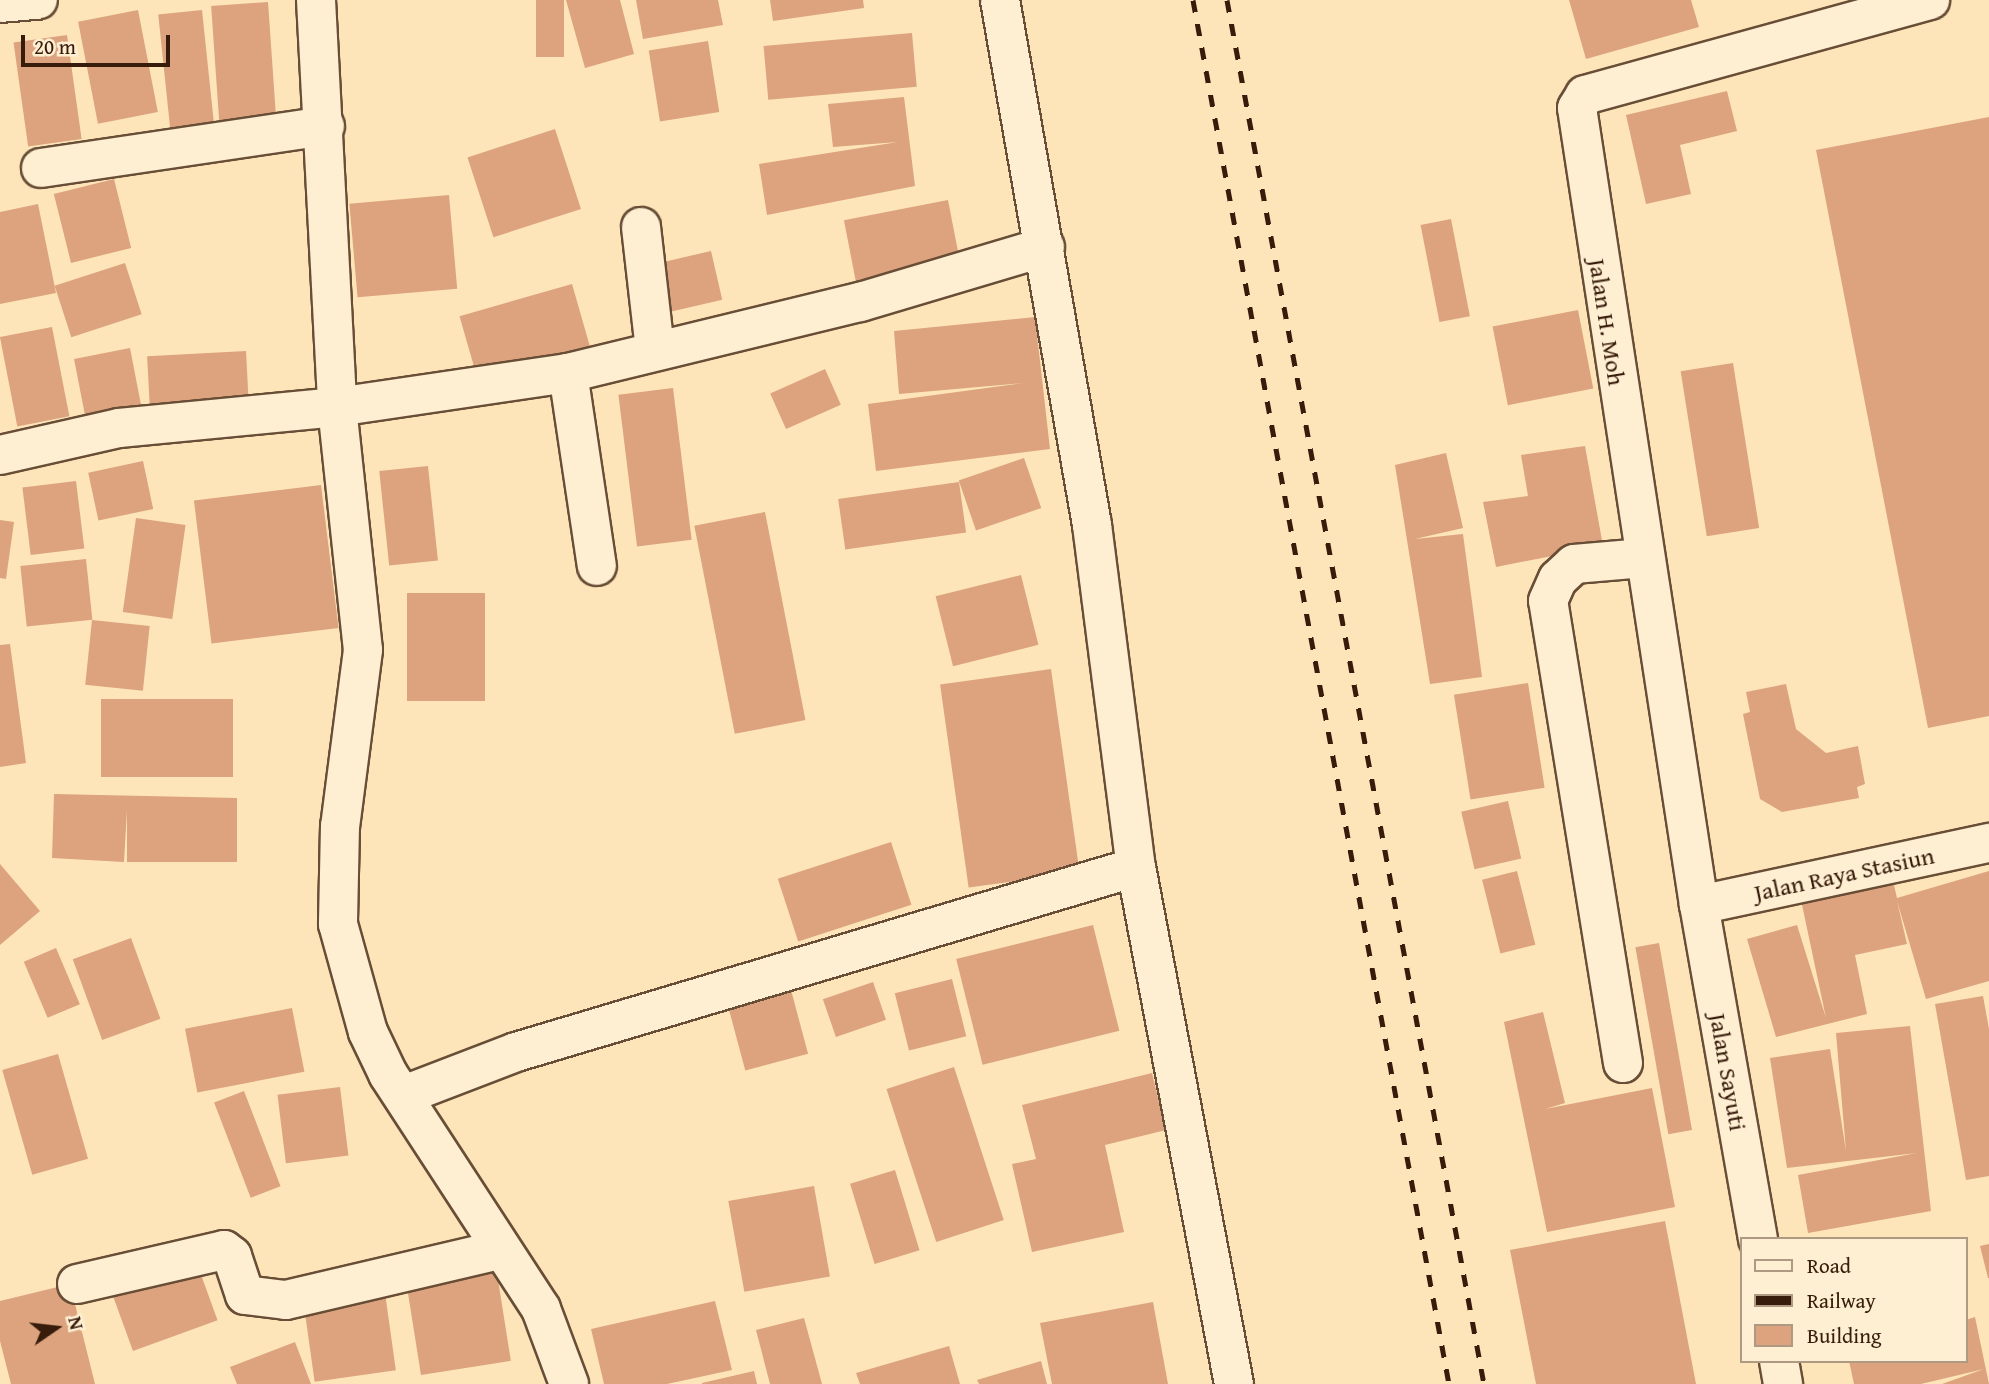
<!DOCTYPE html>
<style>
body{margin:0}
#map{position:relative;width:1989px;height:1384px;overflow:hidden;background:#fde5b9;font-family:"Gentium Book Plus",serif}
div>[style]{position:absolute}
.building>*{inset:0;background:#dca37e;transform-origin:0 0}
.roads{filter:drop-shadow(2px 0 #684e36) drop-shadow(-2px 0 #684e36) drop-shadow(0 2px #684e36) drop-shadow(0 -2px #684e36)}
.minor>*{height:38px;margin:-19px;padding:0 19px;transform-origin:19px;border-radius:19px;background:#feeed2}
.rail>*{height:5px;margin-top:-2.5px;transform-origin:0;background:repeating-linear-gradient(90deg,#371b0b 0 12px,transparent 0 24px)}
span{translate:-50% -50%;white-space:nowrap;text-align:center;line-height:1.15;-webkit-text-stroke:6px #feeed2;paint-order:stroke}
.street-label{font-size:24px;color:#371b0b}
.legend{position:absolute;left:1740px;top:1237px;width:228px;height:126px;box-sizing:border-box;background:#feeed2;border:2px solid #ae9a82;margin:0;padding:9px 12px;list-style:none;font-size:21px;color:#371b0b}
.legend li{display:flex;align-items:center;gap:14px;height:35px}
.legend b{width:35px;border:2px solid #ae9a82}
.north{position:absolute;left:21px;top:1293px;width:70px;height:70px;-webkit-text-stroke:5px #feeed2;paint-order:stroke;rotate:76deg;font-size:19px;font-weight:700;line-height:28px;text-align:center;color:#371b0b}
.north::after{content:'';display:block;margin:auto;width:24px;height:32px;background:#371b0b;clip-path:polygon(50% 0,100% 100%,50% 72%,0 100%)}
.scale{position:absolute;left:21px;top:35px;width:149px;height:32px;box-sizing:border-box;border:4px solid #371b0b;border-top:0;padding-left:9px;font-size:21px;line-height:24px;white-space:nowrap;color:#371b0b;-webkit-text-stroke:5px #feeed2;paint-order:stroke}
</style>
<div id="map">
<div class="building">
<div style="left:536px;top:0;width:28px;height:57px"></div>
<div style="clip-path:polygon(566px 0,620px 0,634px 54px,585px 68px)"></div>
<div style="clip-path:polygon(636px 0,718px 0,723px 25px,643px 39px)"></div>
<div style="clip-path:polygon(770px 0,863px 0,864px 8px,773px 21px)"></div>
<div style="clip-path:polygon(1569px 0,1691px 0,1699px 27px,1586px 59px)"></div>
<div style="left:268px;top:2px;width:116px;height:57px;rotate:86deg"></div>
<div style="left:138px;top:10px;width:104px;height:61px;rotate:79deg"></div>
<div style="left:202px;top:10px;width:119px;height:44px;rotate:84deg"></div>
<div style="left:912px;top:33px;width:54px;height:149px;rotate:85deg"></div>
<div style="left:67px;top:35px;width:105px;height:54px;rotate:82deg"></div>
<div style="left:708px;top:41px;width:72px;height:60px;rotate:81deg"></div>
<div style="clip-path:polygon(1727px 91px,1737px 131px,1680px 145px,1691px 194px,1646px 204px,1626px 115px)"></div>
<div style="clip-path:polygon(904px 97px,915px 186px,767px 215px,759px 164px,898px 142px,833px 147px,828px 104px)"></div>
<div style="clip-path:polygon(1989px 117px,1989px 716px,1928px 728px,1816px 150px)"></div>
<div style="left:555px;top:129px;width:84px;height:92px;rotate:72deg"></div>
<div style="left:114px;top:179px;width:71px;height:62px;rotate:76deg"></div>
<div style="left:449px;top:195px;width:94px;height:100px;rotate:85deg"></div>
<div style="left:948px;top:200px;width:70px;height:106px;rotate:79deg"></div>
<div style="clip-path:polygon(38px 204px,56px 293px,0 304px,0 212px)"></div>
<div style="left:1451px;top:219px;width:99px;height:31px;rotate:79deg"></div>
<div style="left:711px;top:251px;width:50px;height:52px;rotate:77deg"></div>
<div style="left:125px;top:263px;width:54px;height:74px;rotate:72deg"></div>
<div style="left:572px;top:284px;width:69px;height:117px;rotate:74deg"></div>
<div style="left:1578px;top:310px;width:80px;height:87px;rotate:79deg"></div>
<div style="clip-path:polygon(1035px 317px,1050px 449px,876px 471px,868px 404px,1024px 383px,899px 394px,894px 331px)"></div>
<div style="left:52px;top:327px;width:91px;height:53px;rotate:79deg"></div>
<div style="left:130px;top:348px;width:61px;height:57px;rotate:79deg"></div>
<div style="left:246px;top:351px;width:53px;height:99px;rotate:87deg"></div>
<div style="left:1733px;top:363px;width:167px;height:53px;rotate:81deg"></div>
<div style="left:825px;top:369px;width:39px;height:60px;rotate:66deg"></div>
<div style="left:673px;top:388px;width:153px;height:55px;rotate:83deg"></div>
<div style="clip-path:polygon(1585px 446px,1603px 546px,1496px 567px,1483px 502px,1528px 496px,1521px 455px)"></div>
<div style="clip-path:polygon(1446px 453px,1463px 528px,1415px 539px,1463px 534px,1482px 677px,1430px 684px,1395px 465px)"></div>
<div style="left:1024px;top:458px;width:53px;height:69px;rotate:71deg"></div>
<div style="left:143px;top:461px;width:49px;height:56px;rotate:78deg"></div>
<div style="left:428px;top:466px;width:95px;height:49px;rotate:84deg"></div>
<div style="left:76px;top:481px;width:68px;height:54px;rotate:83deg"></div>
<div style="left:959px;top:482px;width:51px;height:122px;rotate:82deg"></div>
<div style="left:321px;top:485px;width:144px;height:128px;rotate:83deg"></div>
<div style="left:765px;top:512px;width:212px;height:72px;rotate:79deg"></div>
<div style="left:136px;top:518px;width:50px;height:95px;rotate:8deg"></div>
<div style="clip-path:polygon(0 520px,14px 522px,6px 579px,0 578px)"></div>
<div style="left:86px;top:559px;width:61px;height:66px;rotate:84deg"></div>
<div style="left:1021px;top:575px;width:72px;height:88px;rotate:76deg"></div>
<div style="left:407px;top:593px;width:78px;height:108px"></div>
<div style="left:92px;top:620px;width:58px;height:65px;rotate:6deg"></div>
<div style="clip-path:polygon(10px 644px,26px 763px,0 767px,0 645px)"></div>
<div style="left:1051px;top:669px;width:205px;height:112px;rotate:82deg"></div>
<div style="left:1528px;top:683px;width:106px;height:75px;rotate:81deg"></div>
<div style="clip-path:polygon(1786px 684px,1796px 729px,1826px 753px,1858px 746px,1865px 784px,1857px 787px,1859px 798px,1782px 812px,1760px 799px,1743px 714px,1750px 712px,1746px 692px)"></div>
<div style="left:101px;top:699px;width:132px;height:78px"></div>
<div style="clip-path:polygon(54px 794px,237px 798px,237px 862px,127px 862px,127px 810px,124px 862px,52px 858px)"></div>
<div style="left:1508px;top:801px;width:59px;height:48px;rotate:77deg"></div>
<div style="left:891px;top:842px;width:66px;height:119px;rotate:72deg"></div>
<div style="clip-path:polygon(0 864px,40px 911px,0 945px)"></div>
<div style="left:1517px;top:871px;width:76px;height:36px;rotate:76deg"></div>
<div style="clip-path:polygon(1989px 871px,1989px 981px,1926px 999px,1897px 901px,1907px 944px,1855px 955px,1867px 1014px,1776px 1037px,1747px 939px,1797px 925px,1826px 1018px,1801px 900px,1893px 881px,1897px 898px)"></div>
<div style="left:1093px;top:925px;width:109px;height:141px;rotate:76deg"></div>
<div style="left:131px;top:938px;width:86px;height:62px;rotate:70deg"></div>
<div style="left:1659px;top:943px;width:190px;height:24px;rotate:80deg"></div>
<div style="left:56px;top:948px;width:61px;height:35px;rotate:67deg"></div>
<div style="left:952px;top:979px;width:59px;height:59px;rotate:76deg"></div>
<div style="left:873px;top:982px;width:40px;height:53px;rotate:71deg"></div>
<div style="left:791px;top:990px;width:66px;height:65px;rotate:75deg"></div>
<div style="clip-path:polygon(1983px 996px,1989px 1029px,1989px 1176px,1966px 1180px,1935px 1004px)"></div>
<div style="left:292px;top:1008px;width:65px;height:109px;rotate:79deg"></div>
<div style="clip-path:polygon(1543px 1012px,1565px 1103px,1545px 1109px,1652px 1088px,1675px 1207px,1547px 1232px,1504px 1022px)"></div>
<div style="clip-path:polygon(1910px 1026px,1931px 1211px,1808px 1233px,1798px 1175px,1917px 1153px,1787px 1168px,1770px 1058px,1830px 1049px,1846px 1151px,1836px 1033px)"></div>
<div style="left:58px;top:1054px;width:109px;height:58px;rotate:74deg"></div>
<div style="left:954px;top:1067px;width:161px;height:71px;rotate:72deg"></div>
<div style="clip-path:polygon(1152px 1073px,1166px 1130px,1105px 1145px,1124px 1232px,1032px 1252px,1012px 1164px,1036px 1159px,1022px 1105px)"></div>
<div style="left:340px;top:1087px;width:69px;height:63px;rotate:83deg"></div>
<div style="left:244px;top:1091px;width:102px;height:32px;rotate:69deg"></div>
<div style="left:895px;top:1170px;width:84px;height:47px;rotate:73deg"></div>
<div style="left:814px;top:1186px;width:92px;height:87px;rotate:80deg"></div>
<div style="clip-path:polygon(1665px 1221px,1696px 1384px,1536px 1384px,1510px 1250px)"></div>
<div style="clip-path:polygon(1989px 1244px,1989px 1278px,1988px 1278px,1980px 1246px)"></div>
<div style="left:196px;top:1261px;width:63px;height:90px;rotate:70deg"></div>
<div style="left:496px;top:1267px;width:95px;height:91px;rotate:81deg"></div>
<div style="clip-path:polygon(70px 1284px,95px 1384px,11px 1384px,0 1341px,0 1301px)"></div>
<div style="left:385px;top:1293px;width:78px;height:82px;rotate:82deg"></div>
<div style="clip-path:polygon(715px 1301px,732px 1370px,667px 1384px,604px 1384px,591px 1329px)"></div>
<div style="clip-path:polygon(1153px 1302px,1168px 1384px,1052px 1384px,1040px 1323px)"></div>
<div style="clip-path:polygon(1975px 1317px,1989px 1384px,1942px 1384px,1984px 1369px,1921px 1384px,1854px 1384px,1849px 1361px,1966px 1361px,1966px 1320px)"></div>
<div style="clip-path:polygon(804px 1318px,822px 1384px,770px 1384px,756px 1330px)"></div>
<div style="clip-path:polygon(295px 1342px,311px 1384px,237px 1384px,230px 1367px)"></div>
<div style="clip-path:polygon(949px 1346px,960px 1384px,860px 1384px,856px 1373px)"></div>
<div style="clip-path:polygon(1041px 1361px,1047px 1384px,979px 1384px,977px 1380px)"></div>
<div style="clip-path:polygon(754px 1371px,757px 1384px,702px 1384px,702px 1383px)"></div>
</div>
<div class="roads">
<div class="minor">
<div style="left:316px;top:0;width:408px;rotate:87deg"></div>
<div style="left:337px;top:407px;width:244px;rotate:83.9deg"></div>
<div style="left:363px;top:650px;width:177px;rotate:97.4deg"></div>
<div style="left:340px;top:826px;width:98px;rotate:91.2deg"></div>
<div style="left:338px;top:924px;width:112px;rotate:74.5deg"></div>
<div style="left:368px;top:1032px;width:47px;rotate:64.5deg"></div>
<div style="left:388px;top:1074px;width:280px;rotate:56.9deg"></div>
<div style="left:541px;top:1309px;width:80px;rotate:69.5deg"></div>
<div style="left:1000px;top:0;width:533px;rotate:80.06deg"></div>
<div style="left:1092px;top:525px;width:345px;rotate:82.7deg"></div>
<div style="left:1136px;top:867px;width:526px;rotate:79.27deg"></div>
<div style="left:0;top:3px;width:38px;rotate:-5deg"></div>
<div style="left:41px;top:168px;width:287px;rotate:-8.4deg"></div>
<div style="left:641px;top:227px;width:124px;rotate:83.5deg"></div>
<div style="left:568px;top:373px;width:195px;rotate:81.5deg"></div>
<div style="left:0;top:455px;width:122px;rotate:-12.8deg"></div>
<div style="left:119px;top:428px;width:219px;rotate:-5.5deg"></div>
<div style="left:337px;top:407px;width:233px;rotate:-8.4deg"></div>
<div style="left:568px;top:373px;width:301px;rotate:-13.7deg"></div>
<div style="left:860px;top:302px;width:193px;rotate:-16.6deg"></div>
<div style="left:1699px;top:905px;width:297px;rotate:-12.1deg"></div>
<div style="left:1623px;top:1063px;width:468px;rotate:-99.2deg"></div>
<div style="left:1548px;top:601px;width:24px;rotate:-66deg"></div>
<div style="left:1558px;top:579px;width:22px;rotate:-43deg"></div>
<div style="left:1574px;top:564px;width:70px;rotate:-4.9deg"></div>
<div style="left:404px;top:1095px;width:120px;rotate:-21deg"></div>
<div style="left:516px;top:1052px;width:647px;rotate:-16.61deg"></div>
<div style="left:1758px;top:1239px;width:339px;rotate:-100deg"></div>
<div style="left:1699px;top:905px;width:806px;rotate:-98.7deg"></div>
<div style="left:1577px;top:108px;width:15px;rotate:-58deg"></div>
<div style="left:1585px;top:95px;width:358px;rotate:-15.4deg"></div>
<div style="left:77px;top:1284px;width:151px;rotate:-13deg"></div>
<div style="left:224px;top:1250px;width:10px;rotate:37deg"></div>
<div style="left:232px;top:1256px;width:41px;rotate:71.6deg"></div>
<div style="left:245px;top:1295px;width:41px;rotate:7deg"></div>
<div style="left:286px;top:1300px;width:219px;rotate:-13.2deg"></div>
<div style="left:1779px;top:1361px;width:23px;rotate:80deg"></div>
</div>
</div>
<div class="rail">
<div style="left:1193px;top:0;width:1407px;rotate:79.52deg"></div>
<div style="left:1227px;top:0;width:1408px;rotate:79.48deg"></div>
</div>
<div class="street-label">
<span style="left:1607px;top:322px;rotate:81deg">Jalan H. Moh</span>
<span style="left:1844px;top:874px;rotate:-12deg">Jalan Raya Stasiun</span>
<span style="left:1728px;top:1072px;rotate:80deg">Jalan Sayuti</span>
</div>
<ul class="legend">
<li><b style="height:9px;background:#feeed2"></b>Road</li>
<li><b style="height:9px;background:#371b0b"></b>Railway</li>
<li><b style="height:19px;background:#dca37e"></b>Building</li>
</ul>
<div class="north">N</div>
<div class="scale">20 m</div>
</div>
